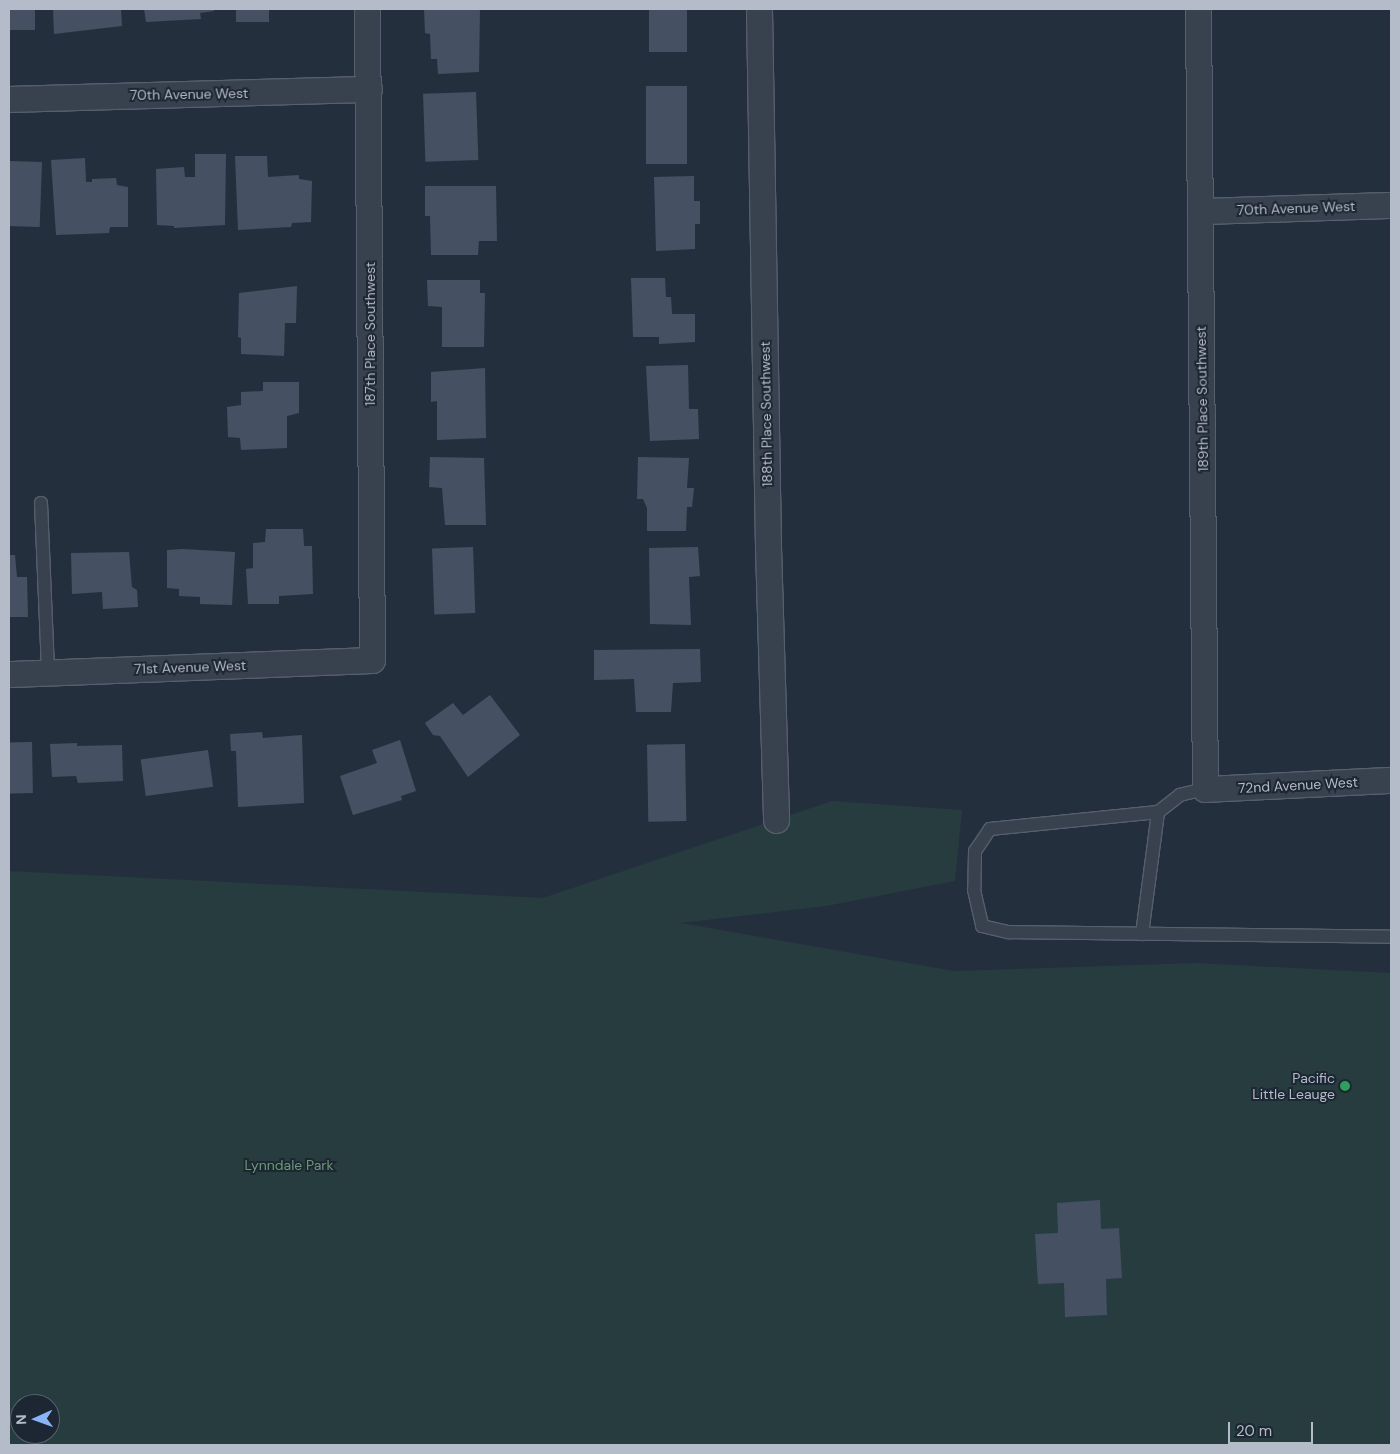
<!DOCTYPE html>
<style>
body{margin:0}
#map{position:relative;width:1400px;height:1454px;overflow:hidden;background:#242f3e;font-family:"DM Sans",sans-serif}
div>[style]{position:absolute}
.green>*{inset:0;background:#263c3f}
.building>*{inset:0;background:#455162;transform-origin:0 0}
.roads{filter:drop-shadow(1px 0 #565f6c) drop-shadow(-1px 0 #565f6c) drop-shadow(0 1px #565f6c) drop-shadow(0 -1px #565f6c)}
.lane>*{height:12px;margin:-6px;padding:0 6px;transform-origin:6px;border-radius:6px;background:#38414e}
.street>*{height:25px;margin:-12.5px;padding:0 12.5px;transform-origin:12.5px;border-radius:12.5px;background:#38414e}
.dots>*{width:14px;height:14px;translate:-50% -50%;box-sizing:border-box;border:2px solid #1d2633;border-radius:50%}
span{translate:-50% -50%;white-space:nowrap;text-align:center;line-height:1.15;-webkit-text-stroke:4px #1d2633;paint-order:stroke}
.street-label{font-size:14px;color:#b4bcc9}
.poi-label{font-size:14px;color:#b4bcc9}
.right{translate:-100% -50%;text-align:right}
.park-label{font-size:14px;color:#6b9a76}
.frame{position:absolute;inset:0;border:10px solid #b4bcc9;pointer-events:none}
.north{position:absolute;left:10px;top:1394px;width:50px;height:50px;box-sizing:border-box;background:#1d2633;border:1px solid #59626f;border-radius:50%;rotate:268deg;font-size:14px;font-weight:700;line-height:20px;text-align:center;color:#b4bcc9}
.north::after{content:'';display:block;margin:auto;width:18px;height:22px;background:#8ab4f8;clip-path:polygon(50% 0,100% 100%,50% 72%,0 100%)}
.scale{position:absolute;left:1228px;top:1422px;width:85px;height:22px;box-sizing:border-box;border:2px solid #b4bcc9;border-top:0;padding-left:6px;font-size:15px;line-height:18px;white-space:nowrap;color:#b4bcc9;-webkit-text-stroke:4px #1d2633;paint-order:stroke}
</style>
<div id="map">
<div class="green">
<div style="clip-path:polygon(evenodd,832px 801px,962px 810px,955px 881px,826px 906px,681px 923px,954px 971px,1196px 963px,1391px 973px,1391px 1445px,9px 1445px,9px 871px,543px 898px,832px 801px,20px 1404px,50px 1404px,50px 1434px,20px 1434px,20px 1404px)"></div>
</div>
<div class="building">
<div style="left:9px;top:9px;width:26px;height:21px"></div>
<div style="clip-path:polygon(53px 9px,121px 9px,122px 26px,54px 34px)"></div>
<div style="clip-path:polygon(144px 9px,214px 9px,214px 11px,200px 13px,201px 19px,146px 22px)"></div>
<div style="left:236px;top:9px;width:33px;height:13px"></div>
<div style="clip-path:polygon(424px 9px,480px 9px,479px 72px,438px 74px,437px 59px,431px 59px,430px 34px,425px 33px)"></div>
<div style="left:649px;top:9px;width:38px;height:43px"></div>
<div style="left:646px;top:86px;width:41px;height:78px"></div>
<div style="left:476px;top:92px;width:68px;height:53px;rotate:88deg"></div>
<div style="clip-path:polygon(195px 154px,226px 154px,225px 225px,174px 228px,174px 226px,157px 225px,156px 169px,184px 167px,185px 177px,195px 177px)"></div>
<div style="clip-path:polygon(235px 156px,267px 156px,268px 177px,299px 175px,299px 179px,312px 181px,311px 222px,292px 223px,291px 227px,238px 230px)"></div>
<div style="clip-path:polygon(85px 158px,86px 182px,92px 182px,92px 179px,116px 178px,117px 185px,128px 187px,128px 227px,110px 227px,109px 233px,56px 235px,51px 160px)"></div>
<div style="left:10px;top:161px;width:32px;height:65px;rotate:2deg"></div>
<div style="clip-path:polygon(694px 176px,694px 201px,700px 201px,700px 224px,695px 224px,695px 249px,656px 251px,654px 177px)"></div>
<div style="clip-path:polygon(425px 186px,496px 186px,497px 241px,479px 241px,478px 255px,431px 255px,430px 216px,425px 216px)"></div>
<div style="clip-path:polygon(631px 278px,665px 278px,666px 297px,671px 297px,672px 314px,695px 314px,695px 342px,659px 344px,659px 337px,633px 337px)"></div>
<div style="clip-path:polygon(427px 280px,480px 280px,480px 293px,485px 293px,484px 347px,442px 347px,442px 307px,428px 306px)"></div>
<div style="clip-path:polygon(297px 286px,296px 323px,285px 323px,284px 356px,241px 354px,241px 338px,238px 337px,239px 293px)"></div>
<div style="clip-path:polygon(688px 365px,689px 409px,698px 409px,699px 439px,650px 441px,646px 366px)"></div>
<div style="clip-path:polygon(485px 368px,486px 438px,437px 440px,437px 401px,431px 402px,431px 372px)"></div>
<div style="clip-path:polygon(263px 382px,299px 382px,299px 413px,287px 416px,287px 448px,241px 450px,240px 438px,228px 437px,227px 407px,241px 405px,241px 392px,263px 391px)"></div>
<div style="clip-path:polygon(430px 457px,484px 458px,486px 525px,445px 525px,442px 488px,429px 487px)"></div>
<div style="clip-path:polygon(638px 457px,689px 458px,687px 488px,694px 488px,692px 507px,687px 507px,686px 531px,647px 531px,647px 508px,643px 499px,637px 499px)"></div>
<div style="clip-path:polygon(266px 529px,303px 529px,304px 546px,312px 546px,313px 594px,279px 596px,279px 604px,248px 604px,246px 569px,253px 568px,253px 543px,265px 542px)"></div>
<div style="left:473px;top:547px;width:66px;height:41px;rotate:88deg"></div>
<div style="clip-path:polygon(698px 547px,700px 576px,689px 577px,691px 625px,650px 624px,649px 548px)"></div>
<div style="clip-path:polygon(182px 549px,235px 552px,232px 605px,200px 604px,200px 597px,179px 596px,179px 589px,167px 588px,167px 550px)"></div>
<div style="clip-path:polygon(129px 552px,132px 587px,137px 590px,138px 607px,103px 609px,102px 592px,72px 594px,71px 553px)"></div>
<div style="clip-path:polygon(9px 555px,15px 555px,17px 577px,27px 577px,28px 617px,9px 617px)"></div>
<div style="clip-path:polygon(700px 649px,701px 682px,673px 683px,671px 712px,636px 712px,634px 679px,594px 680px,594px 650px)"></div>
<div style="clip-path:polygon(490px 695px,520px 735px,468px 777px,440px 736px,433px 735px,425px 723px,453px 703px,463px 715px)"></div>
<div style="clip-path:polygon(262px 732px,263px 738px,302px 735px,304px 803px,238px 807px,236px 751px,231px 751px,230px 734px)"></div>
<div style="clip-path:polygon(400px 740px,416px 791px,401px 796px,402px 800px,353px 815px,340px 776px,377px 763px,372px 750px)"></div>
<div style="left:32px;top:742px;width:51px;height:23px;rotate:89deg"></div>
<div style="clip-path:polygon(77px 743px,77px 746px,122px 745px,123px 781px,78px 783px,76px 776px,52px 777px,50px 744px)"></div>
<div style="left:685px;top:744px;width:77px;height:38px;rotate:89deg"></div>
<div style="left:208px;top:750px;width:37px;height:68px;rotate:82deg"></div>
<div style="clip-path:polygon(1100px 1200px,1101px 1229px,1119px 1228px,1122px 1278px,1106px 1279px,1107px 1315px,1065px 1317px,1064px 1283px,1038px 1284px,1035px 1234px,1058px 1233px,1057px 1203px)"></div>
</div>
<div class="roads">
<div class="lane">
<div style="left:41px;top:503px;width:170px;rotate:87.6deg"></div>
<div style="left:1205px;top:789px;width:26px;rotate:167deg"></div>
<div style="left:1180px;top:795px;width:28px;rotate:142deg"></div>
<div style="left:1158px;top:812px;width:169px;rotate:174.2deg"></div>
<div style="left:990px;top:829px;width:27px;rotate:124deg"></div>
<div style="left:975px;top:851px;width:39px;rotate:91deg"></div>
<div style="left:974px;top:890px;width:37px;rotate:77deg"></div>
<div style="left:982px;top:926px;width:28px;rotate:13deg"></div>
<div style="left:1009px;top:932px;width:382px;rotate:0.7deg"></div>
<div style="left:1142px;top:934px;width:123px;rotate:-82.5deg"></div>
</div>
<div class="street">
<div style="left:759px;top:9px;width:538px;rotate:89.04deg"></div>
<div style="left:768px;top:547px;width:273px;rotate:88.3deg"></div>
<div style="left:1198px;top:9px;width:780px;rotate:89.49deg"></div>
<div style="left:1205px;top:789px;width:186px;rotate:-2.8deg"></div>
<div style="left:9px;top:99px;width:360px;rotate:-1.6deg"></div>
<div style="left:1200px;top:211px;width:191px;rotate:-1.8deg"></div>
<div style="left:9px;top:674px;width:363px;rotate:-2.2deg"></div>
<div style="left:372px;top:660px;width:651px;rotate:-90.44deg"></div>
</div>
</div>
<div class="dots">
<div style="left:1345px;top:1086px;background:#2e9e5b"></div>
</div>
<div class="street-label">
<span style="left:189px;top:94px;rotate:-1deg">70th Avenue West</span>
<span style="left:1296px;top:208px;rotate:-2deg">70th Avenue West</span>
<span style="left:370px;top:334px;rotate:-90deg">187th Place Southwest</span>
<span style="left:1202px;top:399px;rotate:-91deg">189th Place Southwest</span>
<span style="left:766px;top:414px;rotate:-91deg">188th Place Southwest</span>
<span style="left:190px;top:667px;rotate:-2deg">71st Avenue West</span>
<span style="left:1298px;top:785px;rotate:-3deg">72nd Avenue West</span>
</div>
<div class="poi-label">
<span class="right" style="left:1335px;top:1086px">Pacific<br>Little Leauge</span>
</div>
<div class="park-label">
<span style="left:289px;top:1165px">Lynndale Park</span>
</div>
<div class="frame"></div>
<div class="north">N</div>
<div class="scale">20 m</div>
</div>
